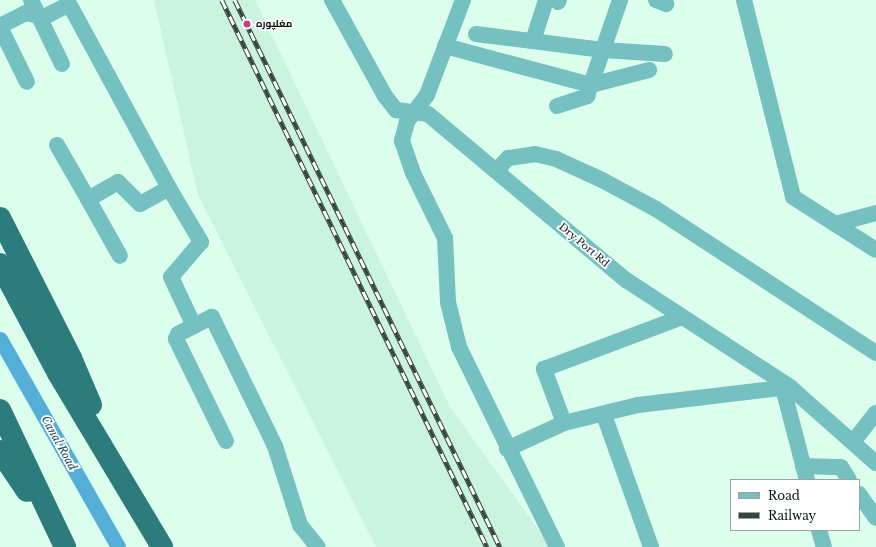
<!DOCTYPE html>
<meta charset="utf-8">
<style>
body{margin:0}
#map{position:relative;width:876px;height:547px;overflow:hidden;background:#dcfeed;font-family:"Libre Baskerville",Cairo,serif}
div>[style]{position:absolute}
.built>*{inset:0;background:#caf4df}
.canal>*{height:15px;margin:-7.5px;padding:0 7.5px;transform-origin:7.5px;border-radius:7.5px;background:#53aed8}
.minor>*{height:16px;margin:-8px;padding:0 8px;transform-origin:8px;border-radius:8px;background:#75c0c1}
.trunk>*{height:22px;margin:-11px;padding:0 11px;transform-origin:11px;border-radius:11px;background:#2c7c7d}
.rail>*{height:4.5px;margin-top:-2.25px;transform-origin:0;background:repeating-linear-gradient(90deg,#fff 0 9px,#35453d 0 18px);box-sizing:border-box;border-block:1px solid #35453d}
.dots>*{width:11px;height:11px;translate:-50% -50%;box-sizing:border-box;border:2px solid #fff;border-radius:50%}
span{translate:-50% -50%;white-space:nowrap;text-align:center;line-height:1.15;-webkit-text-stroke:3.5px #fff;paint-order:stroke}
.poi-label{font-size:10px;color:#0a1610;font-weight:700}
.left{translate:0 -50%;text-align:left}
.street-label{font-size:10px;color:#0a1610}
.water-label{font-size:11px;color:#1b4355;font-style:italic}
.legend{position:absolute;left:730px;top:479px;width:130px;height:52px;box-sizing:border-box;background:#fff;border:1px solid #9da29f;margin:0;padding:5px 7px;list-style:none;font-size:12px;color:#0a1610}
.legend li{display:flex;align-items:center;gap:8px;height:20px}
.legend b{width:20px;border:1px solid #9da29f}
</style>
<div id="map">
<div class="built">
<div style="clip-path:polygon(154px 0,255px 0,450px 407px,551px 547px,376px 547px,198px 195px)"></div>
</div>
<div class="canal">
<div style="left:0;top:339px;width:239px;rotate:60.4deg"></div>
</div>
<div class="minor">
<div style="left:31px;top:0;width:71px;rotate:64.2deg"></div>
<div style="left:67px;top:0;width:214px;rotate:61.5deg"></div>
<div style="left:169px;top:188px;width:33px;rotate:151deg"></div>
<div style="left:140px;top:204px;width:31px;rotate:-135deg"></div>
<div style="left:118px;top:182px;width:34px;rotate:150deg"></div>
<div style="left:88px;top:199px;width:65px;rotate:60.7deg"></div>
<div style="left:332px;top:0;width:110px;rotate:61.1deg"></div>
<div style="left:385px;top:96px;width:18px;rotate:52deg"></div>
<div style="left:396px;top:110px;width:32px;rotate:7deg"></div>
<div style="left:428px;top:114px;width:258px;rotate:40deg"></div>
<div style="left:626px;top:280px;width:196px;rotate:33.1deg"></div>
<div style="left:790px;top:387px;width:115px;rotate:41.5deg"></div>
<div style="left:463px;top:0;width:102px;rotate:110.8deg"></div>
<div style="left:427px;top:95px;width:34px;rotate:127deg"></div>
<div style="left:407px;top:122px;width:20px;rotate:105deg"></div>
<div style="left:402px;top:141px;width:34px;rotate:71deg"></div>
<div style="left:413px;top:173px;width:72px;rotate:63.8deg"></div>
<div style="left:445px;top:238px;width:64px;rotate:87.3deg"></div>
<div style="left:448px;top:302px;width:46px;rotate:76.3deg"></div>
<div style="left:459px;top:347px;width:223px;rotate:63.9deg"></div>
<div style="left:656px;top:0;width:11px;rotate:22deg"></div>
<div style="left:744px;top:0;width:203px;rotate:76deg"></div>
<div style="left:793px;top:197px;width:98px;rotate:32.6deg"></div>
<div style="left:558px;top:2px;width:2px;rotate:-63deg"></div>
<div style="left:0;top:26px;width:28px;rotate:-27deg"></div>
<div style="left:25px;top:13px;width:19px;rotate:12deg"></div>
<div style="left:44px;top:17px;width:28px;rotate:-27deg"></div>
<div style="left:0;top:27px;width:61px;rotate:63.9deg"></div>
<div style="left:476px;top:34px;width:128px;rotate:7.2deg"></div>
<div style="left:603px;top:50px;width:62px;rotate:3.7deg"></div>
<div style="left:533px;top:41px;width:43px;rotate:-72.4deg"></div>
<div style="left:445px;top:46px;width:151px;rotate:15deg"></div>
<div style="left:591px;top:85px;width:60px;rotate:-14.5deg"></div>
<div style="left:557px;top:106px;width:32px;rotate:-18deg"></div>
<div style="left:587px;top:96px;width:102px;rotate:-71deg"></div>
<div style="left:57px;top:145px;width:62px;rotate:60.1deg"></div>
<div style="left:496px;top:171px;width:18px;rotate:-47deg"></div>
<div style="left:508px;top:158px;width:27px;rotate:-8deg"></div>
<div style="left:535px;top:154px;width:22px;rotate:13deg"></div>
<div style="left:556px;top:159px;width:51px;rotate:24.5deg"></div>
<div style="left:602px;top:180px;width:61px;rotate:28.2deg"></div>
<div style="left:656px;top:209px;width:263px;rotate:33.2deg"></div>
<div style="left:169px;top:188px;width:63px;rotate:59.3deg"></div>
<div style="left:201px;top:242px;width:46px;rotate:130.6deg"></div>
<div style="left:171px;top:277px;width:54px;rotate:64.9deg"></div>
<div style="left:835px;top:224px;width:42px;rotate:-15deg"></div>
<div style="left:783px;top:388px;width:95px;rotate:75.4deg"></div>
<div style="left:604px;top:415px;width:140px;rotate:70.4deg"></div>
<div style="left:564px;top:423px;width:58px;rotate:-110.3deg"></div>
<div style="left:544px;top:369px;width:147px;rotate:-20.6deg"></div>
<div style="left:226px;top:441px;width:114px;rotate:-116.1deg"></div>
<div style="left:176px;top:339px;width:5px;rotate:-68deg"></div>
<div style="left:178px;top:334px;width:38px;rotate:-27deg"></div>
<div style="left:212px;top:317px;width:144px;rotate:64deg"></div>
<div style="left:275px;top:446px;width:83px;rotate:72.4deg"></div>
<div style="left:300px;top:525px;width:28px;rotate:51deg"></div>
<div style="left:853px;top:442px;width:37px;rotate:-52deg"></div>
<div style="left:507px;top:449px;width:63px;rotate:-24.5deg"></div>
<div style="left:564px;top:423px;width:76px;rotate:-13.7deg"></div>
<div style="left:638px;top:405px;width:153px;rotate:-6.8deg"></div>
<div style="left:803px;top:466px;width:38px;rotate:2deg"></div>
<div style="left:841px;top:467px;width:15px;rotate:58deg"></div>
<div style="left:859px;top:494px;width:29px;rotate:55deg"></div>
<div style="left:819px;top:530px;width:18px;rotate:74deg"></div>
</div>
<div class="trunk">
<div style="left:0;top:218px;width:157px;rotate:63.1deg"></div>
<div style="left:71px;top:358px;width:51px;rotate:66.9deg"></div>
<div style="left:0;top:264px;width:123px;rotate:62deg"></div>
<div style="left:58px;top:373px;width:203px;rotate:59.1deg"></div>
<div style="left:0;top:410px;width:152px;rotate:64.6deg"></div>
<div style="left:0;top:451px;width:48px;rotate:56deg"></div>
</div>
<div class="rail">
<div style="left:222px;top:0;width:608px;rotate:64.15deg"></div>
<div style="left:235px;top:0;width:608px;rotate:64.15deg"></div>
</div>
<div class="dots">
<div style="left:247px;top:24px;background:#c73f7d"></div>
</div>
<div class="poi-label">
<span class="left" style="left:256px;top:24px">مغلپورہ</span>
</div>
<div class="street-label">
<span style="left:584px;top:245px;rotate:40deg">Dry Port Rd</span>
</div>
<div class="water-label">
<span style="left:59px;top:443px;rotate:61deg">Canal Road</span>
</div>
<ul class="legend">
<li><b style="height:5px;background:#75c0c1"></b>Road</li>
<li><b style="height:5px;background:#35453d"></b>Railway</li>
</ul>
</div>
